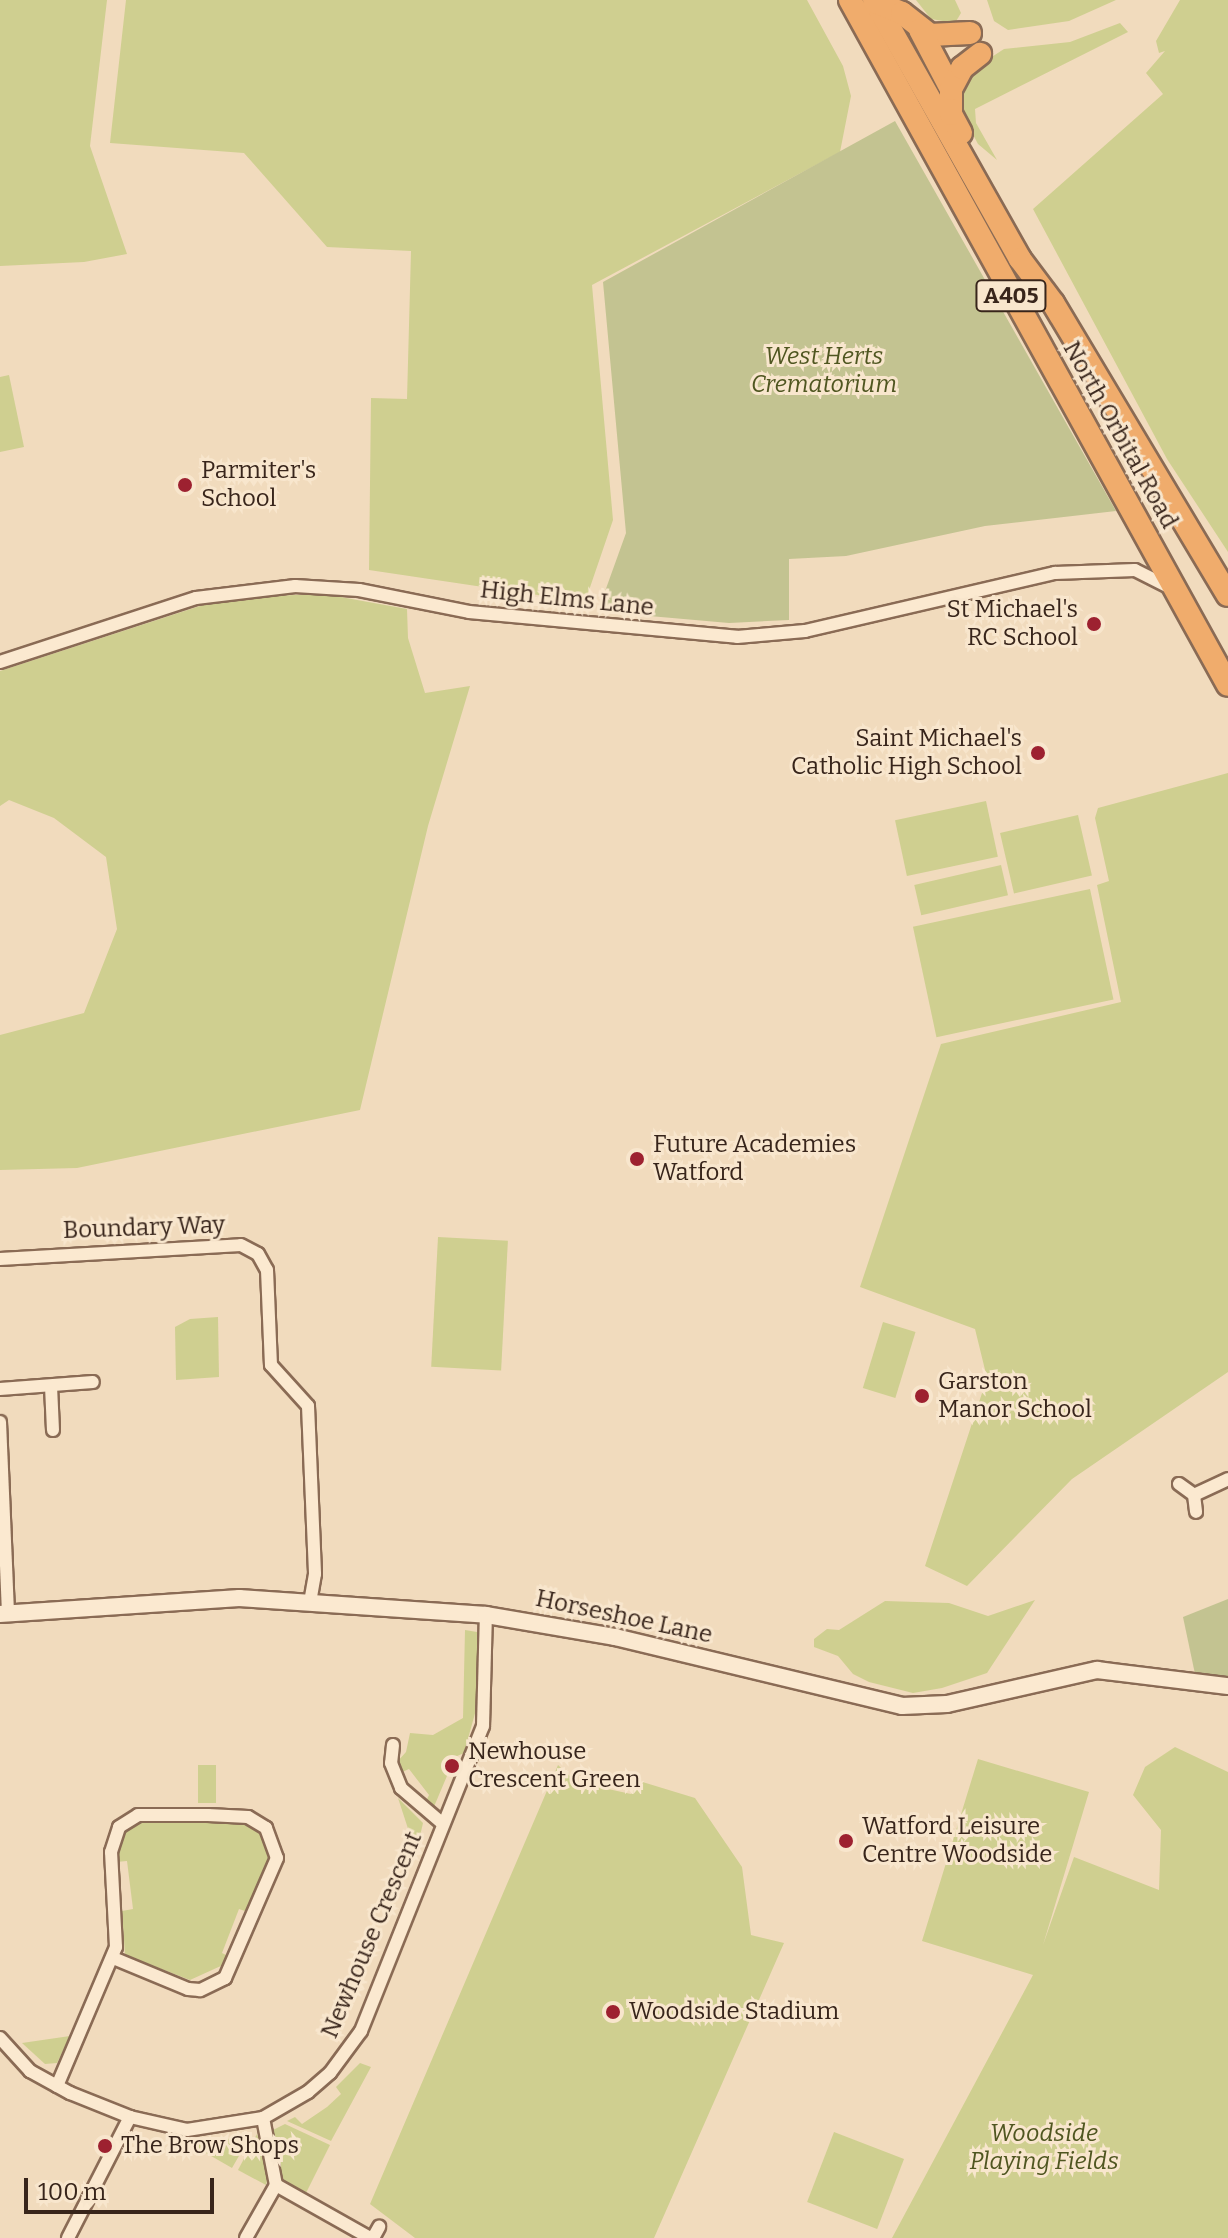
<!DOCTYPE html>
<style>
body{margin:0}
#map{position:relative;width:1228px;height:2238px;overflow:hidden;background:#f1dbbd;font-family:Bitter,serif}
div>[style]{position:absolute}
.green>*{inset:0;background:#cfcf90;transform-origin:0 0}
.cemetery>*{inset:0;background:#c3c391}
.roads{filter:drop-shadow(2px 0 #8a6b55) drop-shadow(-2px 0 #8a6b55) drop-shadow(0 2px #8a6b55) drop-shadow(0 -2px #8a6b55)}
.minor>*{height:12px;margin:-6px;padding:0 6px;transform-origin:6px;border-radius:6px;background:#fbe9d0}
.tertiary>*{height:16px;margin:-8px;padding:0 8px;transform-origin:8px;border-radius:8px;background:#fbe9d0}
.trunk>*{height:22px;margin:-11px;padding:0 11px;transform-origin:11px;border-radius:11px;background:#f0ac6c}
.dots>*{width:22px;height:22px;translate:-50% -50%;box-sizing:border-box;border:4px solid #f8e6cd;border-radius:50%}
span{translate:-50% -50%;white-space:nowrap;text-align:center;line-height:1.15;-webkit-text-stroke:6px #f8e6cd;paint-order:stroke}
.shield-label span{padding:2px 6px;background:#f8e6cd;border:2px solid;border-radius:6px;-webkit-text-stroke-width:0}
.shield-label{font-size:22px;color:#38251b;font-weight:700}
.park-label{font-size:24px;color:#4f5620;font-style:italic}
.street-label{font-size:24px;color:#38251b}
.poi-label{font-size:24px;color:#38251b}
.left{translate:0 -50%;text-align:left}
.right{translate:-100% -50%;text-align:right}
.scale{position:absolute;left:24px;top:2178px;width:190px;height:36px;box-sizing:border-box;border:4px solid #38251b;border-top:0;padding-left:10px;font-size:24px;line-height:28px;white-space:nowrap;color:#38251b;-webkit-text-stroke:6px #f8e6cd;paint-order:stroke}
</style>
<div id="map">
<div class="green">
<div style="clip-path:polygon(0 0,107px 0,90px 146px,127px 254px,84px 262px,0 266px)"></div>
<div style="clip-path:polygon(126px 0,807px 0,843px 66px,851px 96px,840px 152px,592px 285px,613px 520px,585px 602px,369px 570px,371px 398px,407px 399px,411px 251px,327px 247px,244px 153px,110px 143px)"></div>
<div style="clip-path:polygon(916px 0,955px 0,961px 13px,955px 23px,931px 19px)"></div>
<div style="clip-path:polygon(987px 0,1116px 0,1069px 21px,1008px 30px,994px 21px)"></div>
<div style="clip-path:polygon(1180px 0,1228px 0,1228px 552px,1167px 459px,1033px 209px,1163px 94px,1146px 73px,1165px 51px,1159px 53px,1156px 41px)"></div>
<div style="clip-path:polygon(1120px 23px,1128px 32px,975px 109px,976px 123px,997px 160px,978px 144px,961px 112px,965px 86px,981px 64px,1004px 49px,1070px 42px)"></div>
<div style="clip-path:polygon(9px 375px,24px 447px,0 452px,0 377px)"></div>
<div style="clip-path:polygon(324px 594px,407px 609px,408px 638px,425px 693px,470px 686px,428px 826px,360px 1110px,77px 1168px,0 1170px,0 1035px,84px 1013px,117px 929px,106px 857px,54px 818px,9px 800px,0 806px,0 671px,203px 605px,236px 597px)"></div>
<div style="clip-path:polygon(1228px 773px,1228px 1372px,1072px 1479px,967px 1586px,925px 1566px,987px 1378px,975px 1329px,860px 1287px,941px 1044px,1121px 1002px,1097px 885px,1109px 881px,1095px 818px,1098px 808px)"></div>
<div style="left:986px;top:801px;width:57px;height:93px;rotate:78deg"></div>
<div style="left:1078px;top:815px;width:62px;height:80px;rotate:77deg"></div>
<div style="left:1001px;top:865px;width:31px;height:89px;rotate:77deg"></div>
<div style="left:1090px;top:889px;width:113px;height:181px;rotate:78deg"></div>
<div style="left:438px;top:1237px;width:70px;height:130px;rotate:3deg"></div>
<div style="clip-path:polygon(218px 1317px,219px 1377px,176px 1380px,175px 1327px,190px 1319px)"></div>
<div style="left:883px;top:1322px;width:34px;height:69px;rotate:17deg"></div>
<div style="clip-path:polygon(1035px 1600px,987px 1673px,942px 1688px,913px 1693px,869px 1682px,853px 1674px,838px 1656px,814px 1647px,814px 1639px,827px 1629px,839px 1630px,885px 1601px,949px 1603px,988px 1616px)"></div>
<div style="clip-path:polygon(465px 1630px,477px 1632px,479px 1699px,464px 1753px,455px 1757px,433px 1809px,425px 1803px,429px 1795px,409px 1769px,400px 1773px,397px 1762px,406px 1752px,410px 1733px,433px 1735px,463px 1718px)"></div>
<div style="clip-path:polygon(1175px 1747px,1228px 1772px,1228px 2238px,892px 2238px,1033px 1975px,922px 1941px,978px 1759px,1089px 1792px,1043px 1945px,1074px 1857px,1159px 1890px,1161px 1830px,1133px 1795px,1145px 1767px)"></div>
<div style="left:198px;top:1765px;width:18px;height:38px"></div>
<div style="clip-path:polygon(558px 1765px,575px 1781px,590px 1785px,631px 1794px,636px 1780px,695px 1798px,742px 1867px,751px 1935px,784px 1943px,654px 2238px,415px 2238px,370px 2204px)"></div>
<div style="clip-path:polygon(398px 1798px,423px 1823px,416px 1853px)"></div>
<div style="clip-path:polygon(238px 1820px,264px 1830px,273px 1853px,248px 1912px,239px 1909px,222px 1953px,230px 1957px,223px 1965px,190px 1980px,125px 1955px,122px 1911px,133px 1909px,127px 1861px,116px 1862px,127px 1827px,140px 1822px)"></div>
<div style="clip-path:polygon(70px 2036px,57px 2063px,45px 2064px,22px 2043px)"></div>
<div style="clip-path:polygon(360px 2063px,371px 2067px,331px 2141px,287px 2121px,295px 2117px,302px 2124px,327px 2107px,341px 2094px,336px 2087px)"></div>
<div style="clip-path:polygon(285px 2124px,330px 2145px,305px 2195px,283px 2182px,273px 2130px)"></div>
<div style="left:834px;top:2132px;width:75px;height:75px;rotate:21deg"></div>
<div style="clip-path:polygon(257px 2134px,269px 2172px,266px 2185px,238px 2170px)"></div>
<div style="clip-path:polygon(251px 2135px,232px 2168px,185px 2141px,209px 2142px)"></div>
</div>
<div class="cemetery">
<div style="clip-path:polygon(895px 121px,1116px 511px,985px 526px,846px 556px,789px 559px,789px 620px,729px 623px,604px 612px,599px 608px,626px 533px,603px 282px)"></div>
<div style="clip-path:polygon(1228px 1599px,1228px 1677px,1195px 1674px,1183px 1617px)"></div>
</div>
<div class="roads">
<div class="minor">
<div style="left:0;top:662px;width:206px;rotate:-18.1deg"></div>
<div style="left:196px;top:598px;width:100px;rotate:-6.9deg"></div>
<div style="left:295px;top:586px;width:64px;rotate:3.6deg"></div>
<div style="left:359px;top:590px;width:112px;rotate:11.3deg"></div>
<div style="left:469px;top:612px;width:269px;rotate:5.3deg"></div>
<div style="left:737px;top:637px;width:68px;rotate:-5deg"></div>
<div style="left:805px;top:631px;width:257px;rotate:-13.1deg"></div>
<div style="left:1055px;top:573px;width:80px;rotate:-2.1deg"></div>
<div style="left:1135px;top:570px;width:42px;rotate:26.6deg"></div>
<div style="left:0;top:1259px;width:241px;rotate:-3.3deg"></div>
<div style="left:241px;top:1245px;width:19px;rotate:28deg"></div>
<div style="left:258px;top:1254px;width:18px;rotate:61deg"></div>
<div style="left:267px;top:1270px;width:95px;rotate:87.6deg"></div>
<div style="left:271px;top:1365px;width:55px;rotate:47.9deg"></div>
<div style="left:308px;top:1406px;width:168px;rotate:87.6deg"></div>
<div style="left:315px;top:1574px;width:27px;rotate:100deg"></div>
<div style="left:51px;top:1386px;width:44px;rotate:87.4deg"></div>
<div style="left:0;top:1389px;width:93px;rotate:-4.3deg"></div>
<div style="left:0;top:1422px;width:192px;rotate:87.6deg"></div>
<div style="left:1179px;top:1484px;width:19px;rotate:36deg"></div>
<div style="left:1194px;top:1495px;width:38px;rotate:-25deg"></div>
<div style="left:1194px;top:1495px;width:17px;rotate:83deg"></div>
<div style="left:393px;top:1745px;width:18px;rotate:96deg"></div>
<div style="left:391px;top:1763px;width:27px;rotate:68deg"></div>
<div style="left:401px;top:1788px;width:55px;rotate:40.6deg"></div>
<div style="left:0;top:2038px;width:45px;rotate:47.7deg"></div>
<div style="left:30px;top:2071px;width:46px;rotate:28.8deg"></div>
<div style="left:70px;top:2093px;width:65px;rotate:21.8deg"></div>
<div style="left:130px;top:2117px;width:58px;rotate:12.8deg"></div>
<div style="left:187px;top:2130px;width:77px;rotate:-9deg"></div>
<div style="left:263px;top:2118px;width:52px;rotate:-30deg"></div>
<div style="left:308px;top:2092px;width:29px;rotate:-41deg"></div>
<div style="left:330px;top:2073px;width:52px;rotate:-53.6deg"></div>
<div style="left:361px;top:2031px;width:328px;rotate:-68.2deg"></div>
<div style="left:483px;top:1726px;width:111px;rotate:-88.5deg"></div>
<div style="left:57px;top:2086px;width:151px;rotate:-67deg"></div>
<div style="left:116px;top:1947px;width:95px;rotate:-93deg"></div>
<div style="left:111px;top:1852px;width:26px;rotate:-72deg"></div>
<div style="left:119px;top:1827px;width:22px;rotate:-32deg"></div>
<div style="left:138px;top:1815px;width:70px"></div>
<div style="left:208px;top:1815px;width:40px;rotate:2.9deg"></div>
<div style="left:248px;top:1817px;width:21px;rotate:31deg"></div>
<div style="left:266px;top:1828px;width:32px;rotate:70deg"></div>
<div style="left:277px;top:1858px;width:131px;rotate:113.4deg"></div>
<div style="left:225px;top:1978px;width:28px;rotate:154deg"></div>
<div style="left:200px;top:1990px;width:12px;rotate:-175deg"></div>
<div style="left:188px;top:1989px;width:81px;rotate:-157.5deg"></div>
<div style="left:276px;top:2185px;width:108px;rotate:29.4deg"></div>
<div style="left:68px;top:2238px;width:136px;rotate:-62.9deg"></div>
<div style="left:246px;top:2238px;width:61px;rotate:-60.5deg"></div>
<div style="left:276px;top:2185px;width:68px;rotate:-101deg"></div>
<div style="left:373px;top:2238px;width:13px;rotate:-61deg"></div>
</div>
<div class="tertiary">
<div style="left:0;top:1614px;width:240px;rotate:-3.8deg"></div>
<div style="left:239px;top:1598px;width:248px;rotate:3.9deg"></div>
<div style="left:486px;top:1615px;width:131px;rotate:9.7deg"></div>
<div style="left:615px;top:1637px;width:295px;rotate:13.5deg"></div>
<div style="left:902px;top:1706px;width:45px;rotate:-2.5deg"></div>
<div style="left:947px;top:1704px;width:154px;rotate:-12.8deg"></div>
<div style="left:1097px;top:1670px;width:132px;rotate:7deg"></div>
</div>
<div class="trunk">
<div style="left:850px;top:0;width:782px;rotate:61.11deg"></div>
<div style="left:874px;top:0;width:297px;rotate:60.6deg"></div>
<div style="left:1020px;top:259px;width:55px;rotate:53.1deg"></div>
<div style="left:1053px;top:303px;width:340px;rotate:59.1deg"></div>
<div style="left:875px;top:2px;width:29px;rotate:22deg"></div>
<div style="left:902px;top:13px;width:36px;rotate:38deg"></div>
<div style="left:930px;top:35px;width:40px;rotate:-2.9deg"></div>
<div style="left:920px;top:30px;width:67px;rotate:62.3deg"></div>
<div style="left:961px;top:133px;width:21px;rotate:-118deg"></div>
<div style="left:951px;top:114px;width:25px;rotate:-90deg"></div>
<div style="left:951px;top:89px;width:24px;rotate:-62deg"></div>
<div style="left:962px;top:68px;width:23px;rotate:-38deg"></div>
</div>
</div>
<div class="dots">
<div style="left:185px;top:485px;background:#9d2130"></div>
<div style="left:1094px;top:624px;background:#9d2130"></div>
<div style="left:1038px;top:753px;background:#9d2130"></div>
<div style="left:637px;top:1159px;background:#9d2130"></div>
<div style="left:922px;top:1396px;background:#9d2130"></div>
<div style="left:452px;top:1766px;background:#9d2130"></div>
<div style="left:846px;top:1841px;background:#9d2130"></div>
<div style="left:613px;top:2012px;background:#9d2130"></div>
<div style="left:105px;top:2146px;background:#9d2130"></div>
</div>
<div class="shield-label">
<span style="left:1011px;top:296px">A405</span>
</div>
<div class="park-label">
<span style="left:824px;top:371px">West Herts<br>Crematorium</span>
<span style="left:1044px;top:2148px">Woodside<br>Playing Fields</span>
</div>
<div class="street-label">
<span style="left:1120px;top:435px;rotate:61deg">North Orbital Road</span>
<span style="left:567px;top:599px;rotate:6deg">High Elms Lane</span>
<span style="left:144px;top:1228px;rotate:-2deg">Boundary Way</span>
<span style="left:624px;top:1617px;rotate:12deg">Horseshoe Lane</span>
<span style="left:372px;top:1935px;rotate:-67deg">Newhouse Crescent</span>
</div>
<div class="poi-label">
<span class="left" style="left:201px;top:485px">Parmiter's<br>School</span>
<span class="right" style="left:1078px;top:624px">St Michael's<br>RC School</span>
<span class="right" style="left:1022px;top:753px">Saint Michael's<br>Catholic High School</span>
<span class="left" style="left:653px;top:1159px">Future Academies<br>Watford</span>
<span class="left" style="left:938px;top:1396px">Garston<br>Manor School</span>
<span class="left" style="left:468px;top:1766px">Newhouse<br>Crescent Green</span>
<span class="left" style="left:862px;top:1841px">Watford Leisure<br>Centre Woodside</span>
<span class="left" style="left:629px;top:2012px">Woodside Stadium</span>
<span class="left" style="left:121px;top:2146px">The Brow Shops</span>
</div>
<div class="scale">100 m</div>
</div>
